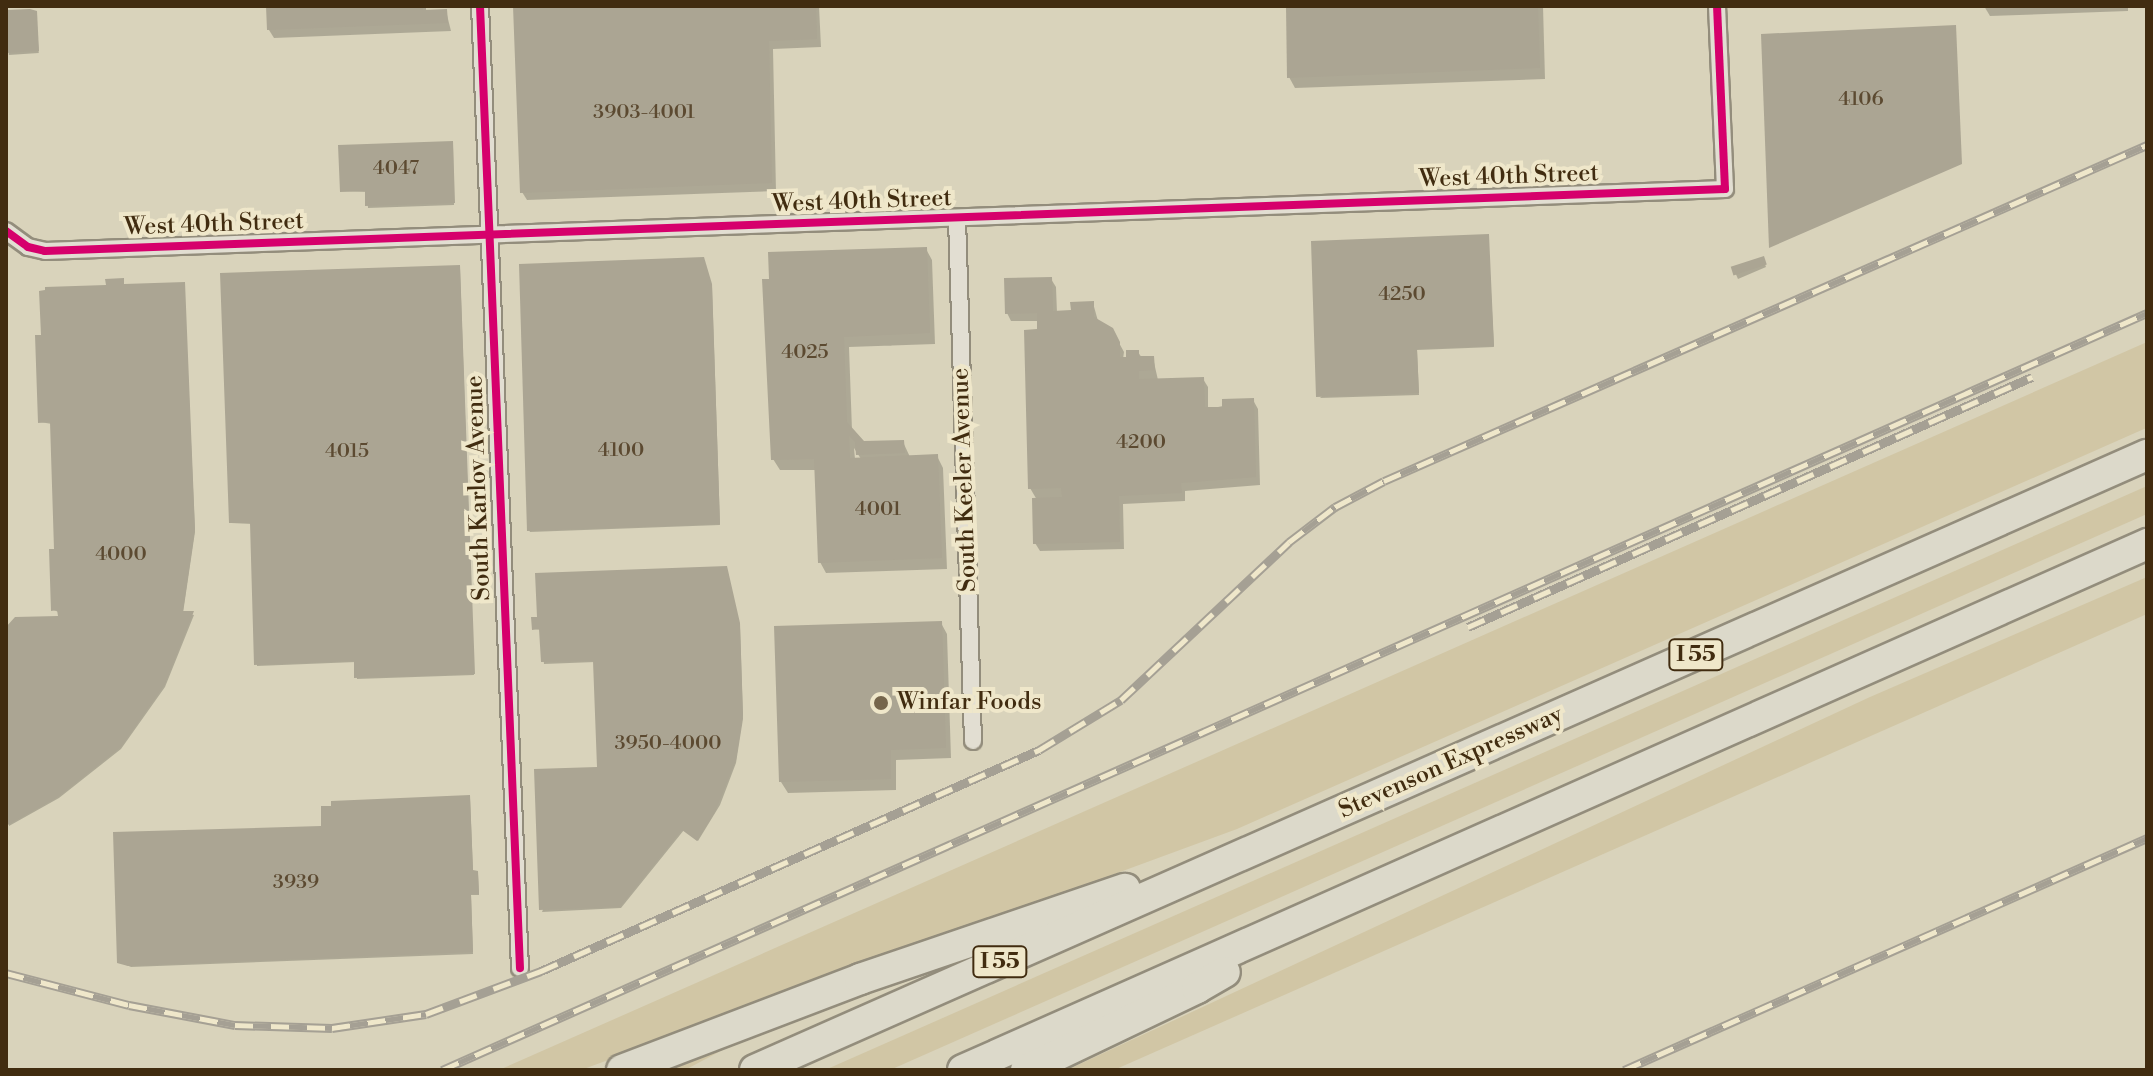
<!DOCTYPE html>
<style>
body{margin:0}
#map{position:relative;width:2153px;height:1076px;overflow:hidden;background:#d9d3bb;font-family:"Libre Bodoni",serif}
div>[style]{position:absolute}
.green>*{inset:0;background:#d1c6a5}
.shadow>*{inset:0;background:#0003;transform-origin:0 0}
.building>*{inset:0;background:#aba593;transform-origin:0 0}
.roads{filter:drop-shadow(2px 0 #938d7c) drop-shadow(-2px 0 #938d7c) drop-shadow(0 2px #938d7c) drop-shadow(0 -2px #938d7c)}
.street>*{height:16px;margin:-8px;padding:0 8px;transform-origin:8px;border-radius:8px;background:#e2ded2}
.highway>*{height:30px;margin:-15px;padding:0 15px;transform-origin:15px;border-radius:15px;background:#dcd9ca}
.rail>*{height:9px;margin-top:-4.5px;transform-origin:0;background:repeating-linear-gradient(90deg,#efe7ca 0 18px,#a5a094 0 36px);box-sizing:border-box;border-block:2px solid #a5a094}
.cycleway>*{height:8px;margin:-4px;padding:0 4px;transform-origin:4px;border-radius:4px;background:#d6006c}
.dots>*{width:22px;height:22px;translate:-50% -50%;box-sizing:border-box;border:4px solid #efe7ca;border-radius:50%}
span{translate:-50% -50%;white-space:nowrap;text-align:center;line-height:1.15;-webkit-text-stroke:8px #efe7ca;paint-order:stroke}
.number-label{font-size:20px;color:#5c4a31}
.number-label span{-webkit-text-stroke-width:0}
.shield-label span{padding:2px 6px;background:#efe7ca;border:2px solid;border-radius:6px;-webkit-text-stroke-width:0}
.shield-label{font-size:22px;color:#412c10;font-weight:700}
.street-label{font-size:24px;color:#412c10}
.poi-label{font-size:24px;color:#412c10}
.left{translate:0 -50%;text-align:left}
.frame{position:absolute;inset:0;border:8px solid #412c10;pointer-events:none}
</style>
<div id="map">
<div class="green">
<div style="clip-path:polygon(2147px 342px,2147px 428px,2144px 429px,1237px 829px,581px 1070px,499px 1070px)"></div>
<div style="clip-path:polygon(2147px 486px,2147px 514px,1297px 890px,890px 1070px,825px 1070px)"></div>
<div style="clip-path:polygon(2147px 577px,2147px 614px,1114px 1070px,1067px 1070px,1870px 697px)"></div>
<div style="clip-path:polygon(760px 1030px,685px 1070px,652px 1070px)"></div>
</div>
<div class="shadow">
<div style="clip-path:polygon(268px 6px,426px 6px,426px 12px,446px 11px,451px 31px,274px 38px,269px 30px)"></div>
<div style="clip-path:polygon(515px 6px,819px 6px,821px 47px,773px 49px,776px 191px,527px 200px,522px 192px)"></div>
<div style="clip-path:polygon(1288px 6px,1543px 6px,1545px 79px,1295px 88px,1289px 77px)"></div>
<div style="clip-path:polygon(1984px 6px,2128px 6px,2128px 11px,1990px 16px)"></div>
<div style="left:36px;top:13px;width:40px;height:30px;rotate:86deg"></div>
<div style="clip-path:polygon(453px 145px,454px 205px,368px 208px,367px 192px,342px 191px)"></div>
<div style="clip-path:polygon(1488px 237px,1494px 347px,1417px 350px,1419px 395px,1320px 398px)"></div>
<div style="clip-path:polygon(evenodd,926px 249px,932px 260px,935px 344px,849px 347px,852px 430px,864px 443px,903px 442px,910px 457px,937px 456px,943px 468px,947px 569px,826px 573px,820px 562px,817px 470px,780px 470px,773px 459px,764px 281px,926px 249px,854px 448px,861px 459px,855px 459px,854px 448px)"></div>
<div style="clip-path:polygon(1763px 259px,1766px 267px,1738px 279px,1734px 270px)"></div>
<div style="clip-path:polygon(460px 268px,474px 675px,357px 679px,356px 662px,257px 666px,252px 524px,231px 523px)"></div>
<div style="clip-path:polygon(1051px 279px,1056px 287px,1057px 313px,1073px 312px,1093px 303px,1098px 321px,1112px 330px,1124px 352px,1123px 359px,1138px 352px,1142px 358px,1153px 358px,1158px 380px,1203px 379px,1208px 387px,1208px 409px,1253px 400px,1258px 409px,1260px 485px,1185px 491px,1185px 501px,1123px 504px,1124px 549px,1040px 551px,1035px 543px,1037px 500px,1030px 488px,1039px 321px,1011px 321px,1007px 313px)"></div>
<div style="clip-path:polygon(184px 284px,195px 532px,183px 613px,194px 615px,165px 687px,121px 749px,59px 798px,9px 826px,6px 630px,60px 618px,59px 612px,53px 610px,57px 551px,52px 424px,40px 422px,43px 337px,124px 286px)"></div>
<div style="clip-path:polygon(712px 287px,720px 525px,530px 532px,529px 530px)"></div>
<div style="clip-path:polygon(941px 623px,947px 634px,951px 758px,896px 760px,896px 790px,788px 793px,781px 782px)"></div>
<div style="clip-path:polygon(740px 627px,743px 719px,736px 763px,720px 805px,698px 841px,684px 830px,621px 908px,542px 912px,599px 768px,595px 662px,544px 664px,541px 630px,534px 629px)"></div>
<div style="clip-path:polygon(470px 798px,473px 872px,478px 874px,479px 895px,471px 895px,473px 954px,131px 967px,119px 962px,323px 828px,333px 808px)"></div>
</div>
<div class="building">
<div style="clip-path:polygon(266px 6px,423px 6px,423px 10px,447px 9px,448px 23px,267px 30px)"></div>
<div style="clip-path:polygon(513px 6px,816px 6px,817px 39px,769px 41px,772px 183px,520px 193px)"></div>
<div style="clip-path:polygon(1286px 6px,1538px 6px,1540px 68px,1287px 78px)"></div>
<div style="clip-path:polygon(30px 9px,37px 11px,39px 51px,6px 53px,6px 10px)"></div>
<div style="clip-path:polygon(1956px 25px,1962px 164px,1769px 248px,1761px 34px)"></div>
<div style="clip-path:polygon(453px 141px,455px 203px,365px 206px,365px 191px,340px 192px,338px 145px)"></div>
<div style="clip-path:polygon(1489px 234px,1494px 346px,1417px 349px,1419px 393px,1316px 397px,1311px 241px)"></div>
<div style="clip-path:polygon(927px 247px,930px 333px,844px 337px,847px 422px,864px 441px,904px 440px,905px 453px,856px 455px,855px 442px,849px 436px,850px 458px,938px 454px,942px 558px,818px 563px,814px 459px,771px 460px,762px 279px,769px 279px,768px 252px)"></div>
<div style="left:1764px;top:256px;width:9px;height:35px;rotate:72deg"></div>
<div style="clip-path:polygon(704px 257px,712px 284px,720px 524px,527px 531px,519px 264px)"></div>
<div style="clip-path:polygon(460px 265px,475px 674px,354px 678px,354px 661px,254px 665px,250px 523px,229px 523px,220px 273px)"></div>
<div style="clip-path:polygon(1052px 277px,1053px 311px,1071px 310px,1070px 302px,1094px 301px,1094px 317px,1113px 328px,1120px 342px,1120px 357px,1126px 357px,1126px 350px,1139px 350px,1139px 356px,1154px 356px,1155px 370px,1139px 371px,1139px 379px,1204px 377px,1205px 407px,1222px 407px,1222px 399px,1254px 398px,1256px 477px,1181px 483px,1182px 493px,1119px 496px,1120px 542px,1033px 544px,1032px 498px,1062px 497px,1061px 488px,1028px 489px,1024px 330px,1037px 329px,1037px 313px,1005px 314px,1004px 278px)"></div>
<div style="clip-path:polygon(124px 278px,124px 284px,185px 282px,195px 529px,183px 611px,194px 611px,165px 684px,121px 747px,58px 797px,6px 826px,6px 627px,15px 617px,58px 616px,57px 610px,51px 611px,49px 549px,54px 549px,50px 422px,38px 423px,35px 335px,41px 335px,39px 291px,45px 290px,45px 287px,106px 285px,105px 279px)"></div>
<div style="clip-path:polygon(727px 566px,740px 623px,743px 715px,736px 760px,715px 812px,697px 841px,682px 830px,620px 907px,539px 910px,534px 769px,597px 767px,593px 661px,541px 662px,539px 629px,532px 630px,531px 617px,537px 617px,535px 573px)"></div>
<div style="clip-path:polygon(942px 621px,946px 748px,891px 750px,891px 779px,779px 782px,774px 626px)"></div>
<div style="clip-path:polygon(470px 795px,473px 870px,478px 871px,479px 894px,471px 894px,473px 952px,128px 966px,117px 963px,113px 832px,321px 826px,321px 806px,331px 806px,331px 801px)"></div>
</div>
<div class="roads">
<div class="street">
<div style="left:480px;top:6px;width:963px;rotate:87.62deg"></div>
<div style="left:957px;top:218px;width:523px;rotate:88.25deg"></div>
<div style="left:6px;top:231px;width:27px;rotate:36deg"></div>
<div style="left:28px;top:247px;width:17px;rotate:13deg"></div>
<div style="left:45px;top:251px;width:1681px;rotate:-2.11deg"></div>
<div style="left:1725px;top:189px;width:183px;rotate:-92.5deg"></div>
</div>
<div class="highway">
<div style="left:622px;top:1070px;width:255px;rotate:-20.9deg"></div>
<div style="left:860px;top:979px;width:280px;rotate:-18.8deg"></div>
<div style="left:755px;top:1070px;width:1522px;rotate:-23.84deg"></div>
<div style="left:963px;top:1070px;width:1296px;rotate:-23.95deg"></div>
<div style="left:1026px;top:1070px;width:190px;rotate:-25.6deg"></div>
<div style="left:1197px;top:988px;width:32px;rotate:-30deg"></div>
</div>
</div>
<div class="rail">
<div style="left:1468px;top:627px;width:617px;rotate:-23.91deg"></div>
<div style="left:6px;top:973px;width:127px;rotate:14.6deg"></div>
<div style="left:129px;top:1005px;width:108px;rotate:10.7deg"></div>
<div style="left:235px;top:1025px;width:97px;rotate:1.8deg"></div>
<div style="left:332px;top:1028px;width:95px;rotate:-8.5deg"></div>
<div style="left:426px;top:1014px;width:123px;rotate:-20.5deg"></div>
<div style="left:541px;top:971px;width:545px;rotate:-23.93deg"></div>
<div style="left:1039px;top:750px;width:96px;rotate:-31.4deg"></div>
<div style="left:1121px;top:700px;width:231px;rotate:-43.2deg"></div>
<div style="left:1289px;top:542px;width:58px;rotate:-37.3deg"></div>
<div style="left:1335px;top:507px;width:55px;rotate:-28deg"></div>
<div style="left:1384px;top:481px;width:834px;rotate:-23.77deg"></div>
<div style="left:442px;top:1070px;width:1865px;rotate:-23.94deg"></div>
<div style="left:1624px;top:1070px;width:572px;rotate:-23.92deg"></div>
</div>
<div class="cycleway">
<div style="left:480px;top:6px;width:963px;rotate:87.62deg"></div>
<div style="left:6px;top:231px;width:27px;rotate:36deg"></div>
<div style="left:28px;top:247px;width:17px;rotate:13deg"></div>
<div style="left:45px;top:251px;width:1681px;rotate:-2.11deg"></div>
<div style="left:1725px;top:189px;width:183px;rotate:-92.5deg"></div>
</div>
<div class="dots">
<div style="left:881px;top:703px;background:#76664c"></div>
</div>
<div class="number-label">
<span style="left:1861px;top:99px">4106</span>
<span style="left:644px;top:112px">3903-4001</span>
<span style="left:396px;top:168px">4047</span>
<span style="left:1402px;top:294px">4250</span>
<span style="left:805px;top:352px">4025</span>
<span style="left:1141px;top:442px">4200</span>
<span style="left:621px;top:450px">4100</span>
<span style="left:347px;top:451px">4015</span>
<span style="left:878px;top:509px">4001</span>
<span style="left:121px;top:554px">4000</span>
<span style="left:668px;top:743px">3950-4000</span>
<span style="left:296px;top:882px">3939</span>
</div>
<div class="shield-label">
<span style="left:1696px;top:655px">I 55</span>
<span style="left:1000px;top:962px">I 55</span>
</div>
<div class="street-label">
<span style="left:1509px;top:177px;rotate:-2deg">West 40th Street</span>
<span style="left:862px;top:202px;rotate:-2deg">West 40th Street</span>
<span style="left:214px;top:225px;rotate:-2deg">West 40th Street</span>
<span style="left:965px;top:480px;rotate:-92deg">South Keeler Avenue</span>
<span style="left:479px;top:488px;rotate:-92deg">South Karlov Avenue</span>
<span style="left:1451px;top:763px;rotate:-24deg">Stevenson Expressway</span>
</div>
<div class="poi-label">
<span class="left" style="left:897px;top:703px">Winfar Foods</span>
</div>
<div class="frame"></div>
</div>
